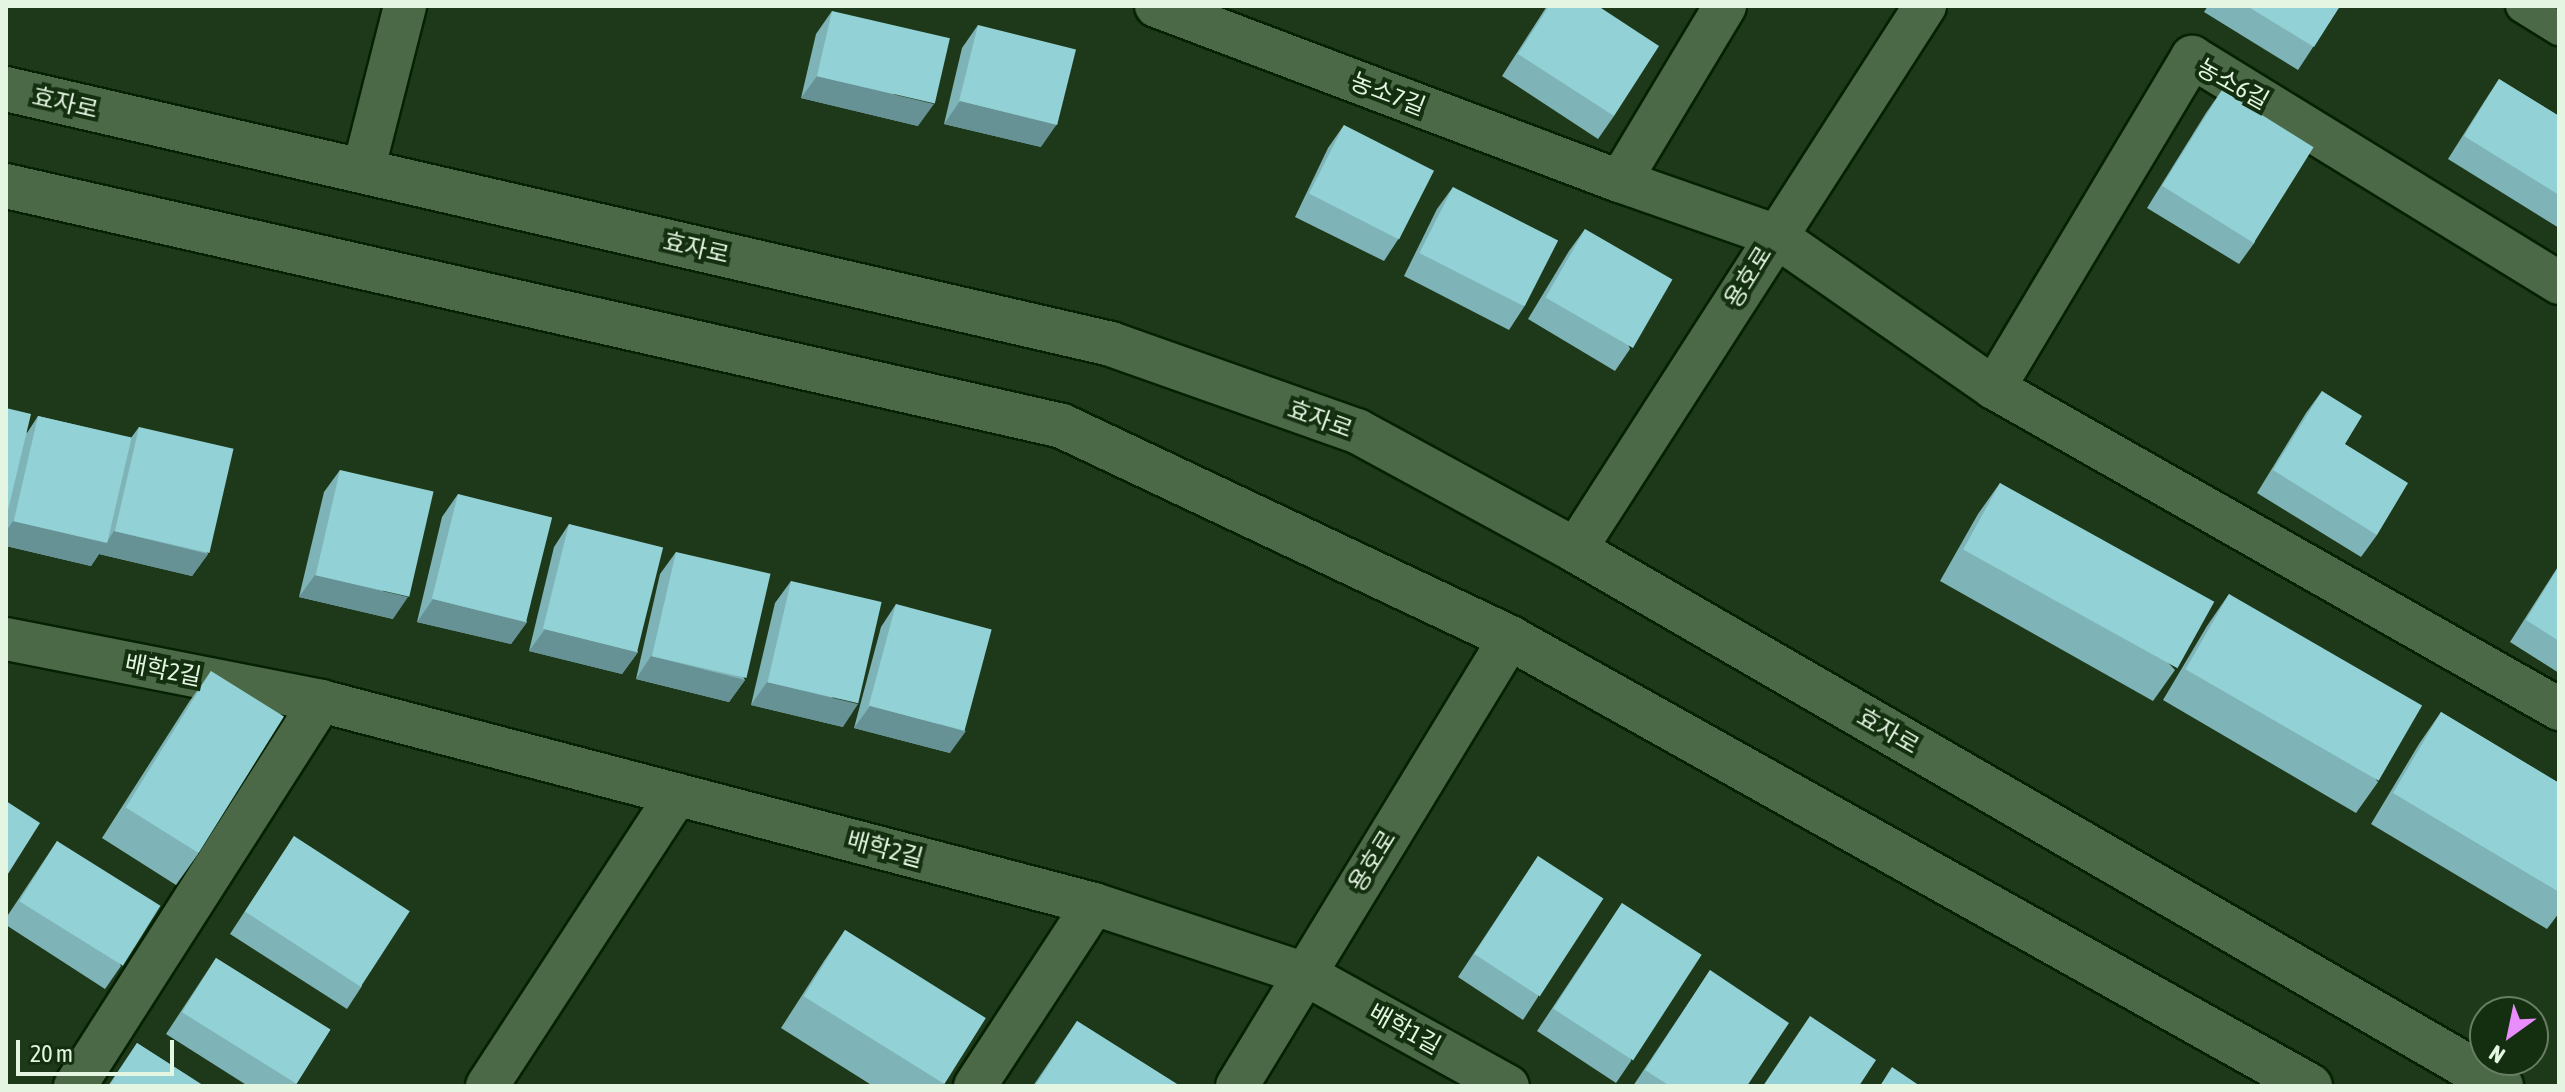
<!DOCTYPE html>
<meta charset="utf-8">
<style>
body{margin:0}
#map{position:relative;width:2565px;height:1092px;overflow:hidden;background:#1e3919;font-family:"Asap Condensed","Noto Sans KR",sans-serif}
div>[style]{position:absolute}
.roads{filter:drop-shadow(2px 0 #052002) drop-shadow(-2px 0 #052002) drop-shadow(0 2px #052002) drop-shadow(0 -2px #052002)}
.pedestrian>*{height:32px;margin:-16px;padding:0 16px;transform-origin:16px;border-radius:16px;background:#4b6946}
.minor>*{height:42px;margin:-21px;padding:0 21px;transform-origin:21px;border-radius:21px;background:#4b6946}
.tertiary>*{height:44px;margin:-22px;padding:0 22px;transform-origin:22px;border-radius:22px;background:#4b6946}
.wall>*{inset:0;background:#7eb4b7}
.shaded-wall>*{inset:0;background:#669295}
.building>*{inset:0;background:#92d1d5;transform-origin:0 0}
span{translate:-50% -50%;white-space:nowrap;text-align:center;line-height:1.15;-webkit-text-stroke:8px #132f0f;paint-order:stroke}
.street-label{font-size:24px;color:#e4f5e1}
.frame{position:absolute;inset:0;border:8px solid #e4f5e1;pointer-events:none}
.north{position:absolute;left:2469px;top:996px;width:80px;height:80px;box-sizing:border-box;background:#132f0f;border:2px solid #677e63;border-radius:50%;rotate:213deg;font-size:22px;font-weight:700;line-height:32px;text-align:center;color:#e4f5e1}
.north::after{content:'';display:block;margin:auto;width:28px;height:36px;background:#ea8dfc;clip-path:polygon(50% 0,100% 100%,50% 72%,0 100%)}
.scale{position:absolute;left:16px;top:1040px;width:158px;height:36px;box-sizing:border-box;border:4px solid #e4f5e1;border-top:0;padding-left:10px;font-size:24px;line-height:28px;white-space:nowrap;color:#e4f5e1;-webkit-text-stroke:6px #132f0f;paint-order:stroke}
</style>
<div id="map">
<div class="roads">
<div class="pedestrian">
<div style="left:2522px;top:6px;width:44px;rotate:31.9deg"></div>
</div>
<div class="minor">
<div style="left:1156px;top:6px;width:496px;rotate:20.7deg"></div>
<div style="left:1620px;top:181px;width:163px;rotate:19.3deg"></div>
<div style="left:1774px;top:235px;width:268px;rotate:34.8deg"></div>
<div style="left:1994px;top:388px;width:650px;rotate:29.6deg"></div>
<div style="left:363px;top:171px;width:170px;rotate:-75.7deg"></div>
<div style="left:1620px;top:181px;width:204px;rotate:-59deg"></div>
<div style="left:1994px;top:388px;width:386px;rotate:-59.1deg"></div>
<div style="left:2192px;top:57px;width:431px;rotate:31.6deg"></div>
<div style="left:1575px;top:550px;width:647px;rotate:-57.24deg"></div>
<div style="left:6px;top:639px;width:321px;rotate:11.1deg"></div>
<div style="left:321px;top:701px;width:799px;rotate:14.71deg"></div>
<div style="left:1094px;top:904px;width:220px;rotate:18.3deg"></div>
<div style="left:1303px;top:973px;width:234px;rotate:28.9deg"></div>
<div style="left:75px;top:1086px;width:457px;rotate:-57.4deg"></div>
<div style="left:487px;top:1086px;width:348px;rotate:-56.9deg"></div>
<div style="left:975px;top:1086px;width:217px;rotate:-56.8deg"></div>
<div style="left:1237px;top:1086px;width:525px;rotate:-58.64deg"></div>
</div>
<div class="tertiary">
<div style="left:6px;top:89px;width:1134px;rotate:12.99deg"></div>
<div style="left:1111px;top:344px;width:261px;rotate:19.5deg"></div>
<div style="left:1357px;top:431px;width:248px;rotate:28.6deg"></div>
<div style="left:1575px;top:550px;width:1070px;rotate:30.06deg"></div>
<div style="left:6px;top:186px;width:1083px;rotate:12.8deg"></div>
<div style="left:1062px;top:426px;width:496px;rotate:25.3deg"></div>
<div style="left:1510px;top:638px;width:917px;rotate:29.25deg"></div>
</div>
</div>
<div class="wall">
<div style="clip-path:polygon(1547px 6px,1598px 6px,1614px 116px,1598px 139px,1502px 76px)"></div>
<div style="clip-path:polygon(2208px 6px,2340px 6px,2298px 70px,2204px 12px)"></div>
<div style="clip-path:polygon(832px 11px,918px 126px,801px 98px,816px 34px)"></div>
<div style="clip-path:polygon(978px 25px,1041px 147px,944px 124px,962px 48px)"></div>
<div style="clip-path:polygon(2499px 79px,2559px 116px,2559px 228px,2448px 159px,2484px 102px)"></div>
<div style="clip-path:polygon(2222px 90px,2255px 242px,2239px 264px,2147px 208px,2206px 113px)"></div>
<div style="clip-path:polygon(1344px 125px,1399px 238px,1384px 261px,1295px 217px,1328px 148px)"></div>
<div style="clip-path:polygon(1453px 187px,1524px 307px,1509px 330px,1404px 276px,1437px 209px)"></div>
<div style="clip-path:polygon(1585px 229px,1630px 349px,1615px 371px,1528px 319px,1569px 251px)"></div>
<div style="clip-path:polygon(2322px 391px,2345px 444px,2377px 535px,2361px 557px,2257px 493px,2306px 413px)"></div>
<div style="clip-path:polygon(6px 408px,27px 433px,38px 416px,131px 438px,139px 427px,208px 554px,192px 576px,99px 554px,91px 566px,6px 546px)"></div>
<div style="clip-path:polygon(340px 470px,393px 619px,299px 597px,324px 492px)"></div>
<div style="clip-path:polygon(2000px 483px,2175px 670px,2153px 701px,1940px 581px,1978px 514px)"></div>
<div style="clip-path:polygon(458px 494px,527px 622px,511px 644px,417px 622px,442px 517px)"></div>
<div style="clip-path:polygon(569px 524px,638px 652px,622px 674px,529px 651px,554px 547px)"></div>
<div style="clip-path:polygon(676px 552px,745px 680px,729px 702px,636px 679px,660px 574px)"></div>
<div style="clip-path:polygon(2559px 565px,2559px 673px,2510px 642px)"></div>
<div style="clip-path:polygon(791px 581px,843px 727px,751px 705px,775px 603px)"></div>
<div style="clip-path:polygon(2229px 594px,2378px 782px,2356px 813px,2163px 700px,2207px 626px)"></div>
<div style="clip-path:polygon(896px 604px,950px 753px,854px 728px,881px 627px)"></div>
<div style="clip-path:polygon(211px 671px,198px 854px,176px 885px,102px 838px,189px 702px)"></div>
<div style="clip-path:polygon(2441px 712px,2559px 783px,2559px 913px,2547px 929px,2371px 824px,2419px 744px)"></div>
<div style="clip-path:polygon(294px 836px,362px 986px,347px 1009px,230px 934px)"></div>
<div style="clip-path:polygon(57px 841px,121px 966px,105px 989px,6px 925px,6px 918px)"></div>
<div style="clip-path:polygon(1538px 856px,1538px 997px,1523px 1020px,1458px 977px)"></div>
<div style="clip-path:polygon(1622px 903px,1631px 1061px,1616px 1083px,1537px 1031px)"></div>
<div style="clip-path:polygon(845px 930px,985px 1019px,942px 1086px,873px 1086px,781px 1028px,824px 961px)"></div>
<div style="clip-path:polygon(216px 958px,330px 1030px,295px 1086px,248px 1086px,166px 1034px)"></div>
<div style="clip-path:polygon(1710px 970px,1747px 1086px,1633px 1086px,1695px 993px)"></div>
<div style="clip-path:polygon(1077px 1021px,1180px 1086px,1033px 1086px)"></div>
<div style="clip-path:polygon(137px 1043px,204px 1086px,108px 1086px)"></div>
</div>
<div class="shaded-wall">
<div style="clip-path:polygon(817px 76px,934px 104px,918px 126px,801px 98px)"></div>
<div style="clip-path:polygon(960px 101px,1057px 124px,1041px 147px,944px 124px)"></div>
<div style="clip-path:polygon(13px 521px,106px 543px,114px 531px,208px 554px,192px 576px,99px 554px,91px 566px,6px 546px,6px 531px)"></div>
<div style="clip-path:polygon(315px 575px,408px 597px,393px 619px,299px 597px)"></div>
<div style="clip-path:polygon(433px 599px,527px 622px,511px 644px,417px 622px)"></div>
<div style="clip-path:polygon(545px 629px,638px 652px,622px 674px,529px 651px)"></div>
<div style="clip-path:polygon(651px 656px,745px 680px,729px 702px,636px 679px)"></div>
<div style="clip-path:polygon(767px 682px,858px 704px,843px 727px,751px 705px)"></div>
<div style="clip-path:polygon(870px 706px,966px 731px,950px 753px,854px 728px)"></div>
</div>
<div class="building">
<div style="clip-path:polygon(1549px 6px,1598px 6px,1659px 46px,1614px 116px,1518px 54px)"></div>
<div style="clip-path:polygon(2247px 6px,2340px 6px,2314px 47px)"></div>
<div style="left:832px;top:11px;width:121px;height:67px;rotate:13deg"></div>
<div style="left:978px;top:25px;width:101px;height:78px;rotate:14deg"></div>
<div style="clip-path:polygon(2499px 79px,2559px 116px,2559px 195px,2464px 136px)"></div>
<div style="left:2222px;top:90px;width:108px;height:113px;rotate:32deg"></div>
<div style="left:1344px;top:125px;width:101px;height:77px;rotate:27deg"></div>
<div style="left:1453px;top:187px;width:118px;height:74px;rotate:27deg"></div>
<div style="left:1585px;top:229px;width:101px;height:79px;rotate:30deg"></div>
<div style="clip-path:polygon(2322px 391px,2362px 416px,2345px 444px,2408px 483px,2377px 535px,2273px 470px)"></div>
<div style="clip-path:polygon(6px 408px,31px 414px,6px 518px)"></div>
<div style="left:38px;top:416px;width:96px;height:108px;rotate:13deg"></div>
<div style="left:139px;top:427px;width:97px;height:107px;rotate:13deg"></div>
<div style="left:340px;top:470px;width:96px;height:108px;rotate:13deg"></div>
<div style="left:2000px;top:483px;width:245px;height:76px;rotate:29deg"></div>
<div style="left:458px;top:494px;width:97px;height:108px;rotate:14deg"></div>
<div style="left:569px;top:524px;width:97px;height:108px;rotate:14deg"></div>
<div style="left:676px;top:552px;width:97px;height:107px;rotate:13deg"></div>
<div style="clip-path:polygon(2559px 566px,2559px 641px,2526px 620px)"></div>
<div style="left:791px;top:581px;width:93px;height:104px;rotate:13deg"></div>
<div style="left:2229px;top:594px;width:223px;height:87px;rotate:30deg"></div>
<div style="left:896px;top:604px;width:99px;height:105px;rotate:15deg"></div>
<div style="left:211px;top:671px;width:86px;height:161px;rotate:32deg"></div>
<div style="clip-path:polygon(2441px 712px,2559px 783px,2559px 892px,2393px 793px)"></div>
<div style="clip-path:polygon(6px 801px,40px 823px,6px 877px)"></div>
<div style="left:294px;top:836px;width:138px;height:90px;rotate:33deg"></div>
<div style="left:57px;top:841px;width:122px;height:71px;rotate:32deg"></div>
<div style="left:1538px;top:856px;width:78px;height:117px;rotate:33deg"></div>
<div style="left:1622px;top:903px;width:95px;height:126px;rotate:33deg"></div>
<div style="left:845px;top:930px;width:166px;height:78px;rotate:32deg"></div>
<div style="left:216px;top:958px;width:135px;height:64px;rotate:32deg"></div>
<div style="clip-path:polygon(1710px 970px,1789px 1023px,1747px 1086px,1670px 1086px,1645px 1070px)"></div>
<div style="clip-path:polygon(1810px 1016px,1876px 1060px,1859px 1086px,1763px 1086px)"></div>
<div style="clip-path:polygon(1077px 1021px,1180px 1086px,1035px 1086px)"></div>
<div style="clip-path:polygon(137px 1043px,204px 1086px,109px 1086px)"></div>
<div style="clip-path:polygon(1892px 1067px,1920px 1086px,1880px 1086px)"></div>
</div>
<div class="street-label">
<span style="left:2233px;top:84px;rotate:29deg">농소6길</span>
<span style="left:1388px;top:94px;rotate:21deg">농소7길</span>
<span style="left:65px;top:103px;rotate:13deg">효자로</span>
<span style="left:696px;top:248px;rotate:13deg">효자로</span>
<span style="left:1748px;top:277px;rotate:-58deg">용호로</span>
<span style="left:1320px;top:419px;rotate:20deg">효자로</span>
<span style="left:163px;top:670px;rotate:11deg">배학2길</span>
<span style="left:1888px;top:731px;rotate:30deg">효자로</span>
<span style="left:885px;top:849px;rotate:15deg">배학2길</span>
<span style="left:1372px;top:861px;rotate:-58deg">용호로</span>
<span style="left:1405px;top:1029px;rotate:29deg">배학1길</span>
</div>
<div class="frame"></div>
<div class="north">N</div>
<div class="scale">20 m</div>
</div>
